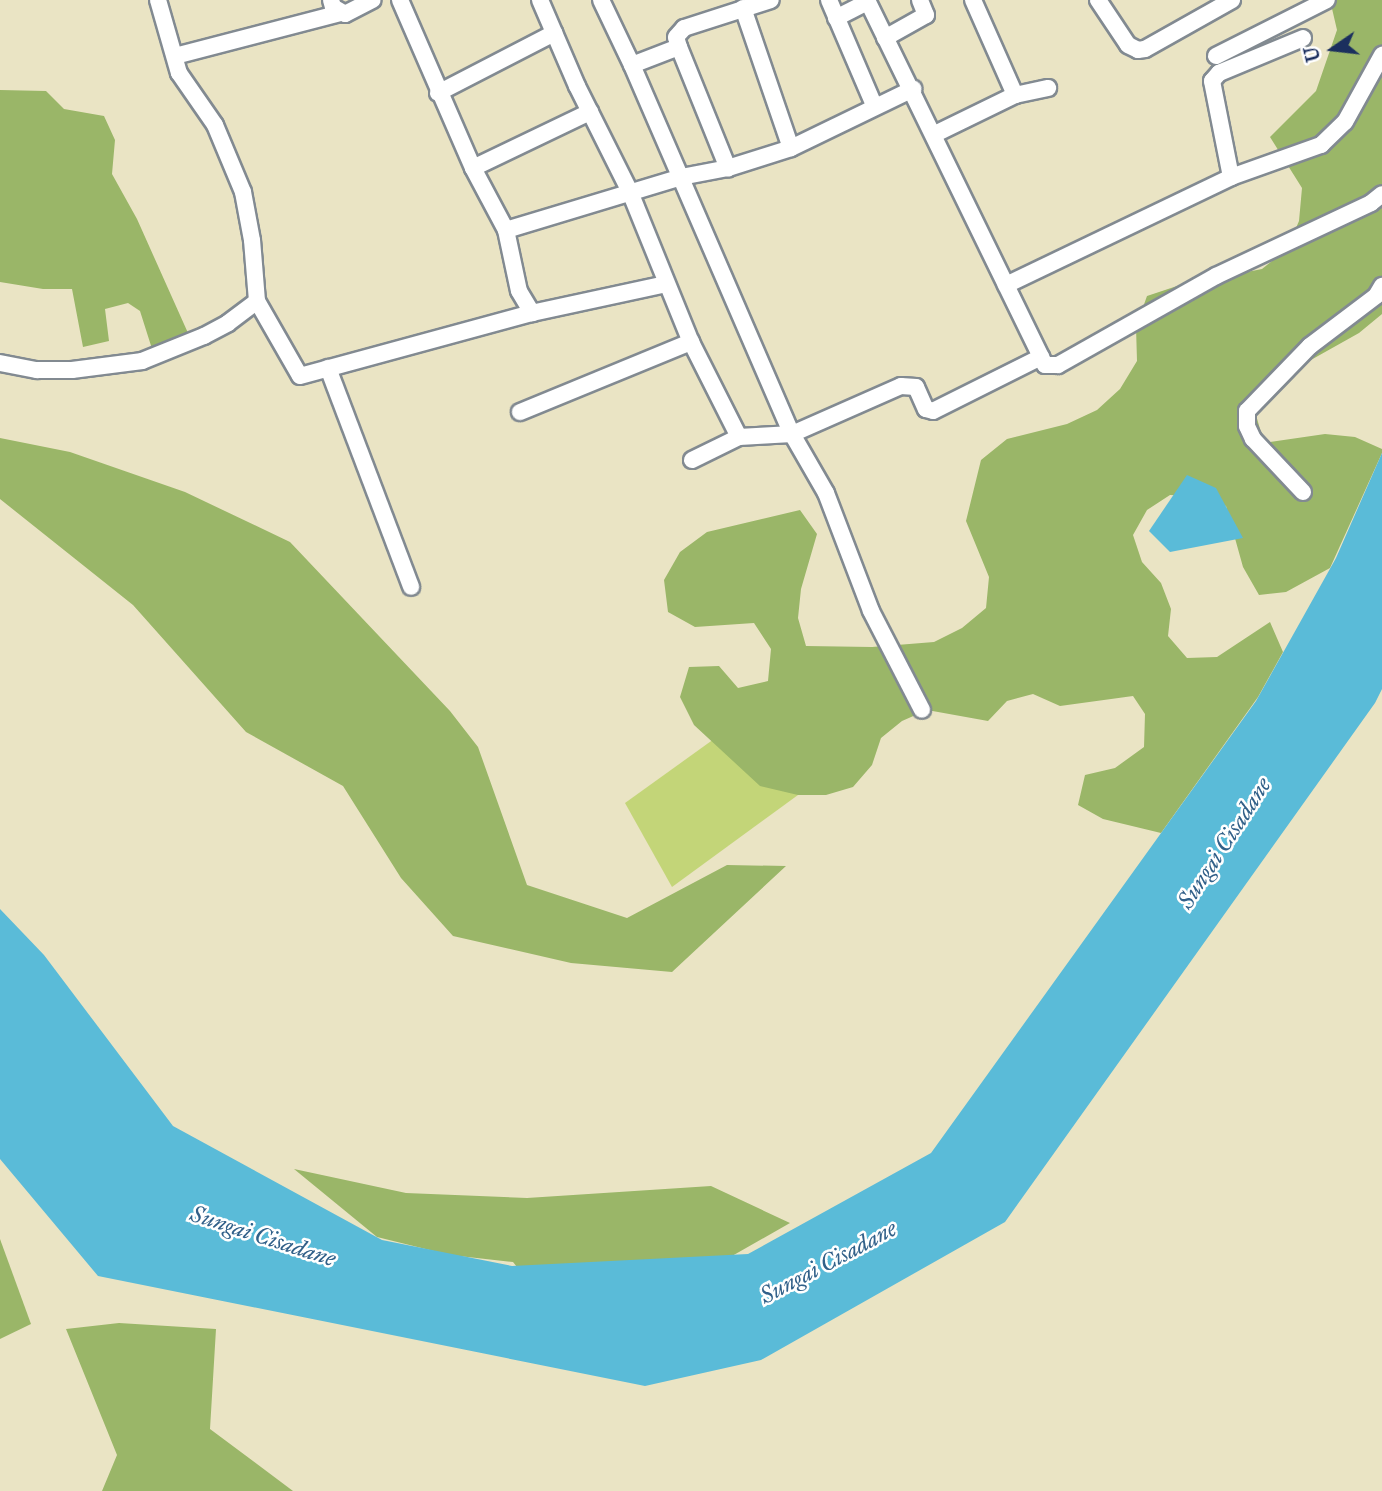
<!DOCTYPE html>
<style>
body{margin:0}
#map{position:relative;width:1382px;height:1491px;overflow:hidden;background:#eae4c4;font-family:"IM FELL Great Primer",serif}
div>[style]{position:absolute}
.green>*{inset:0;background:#c3d578}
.forest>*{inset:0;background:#9ab668}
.water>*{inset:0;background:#5abbd8}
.roads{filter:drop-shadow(2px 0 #828a91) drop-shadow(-2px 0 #828a91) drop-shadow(0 2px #828a91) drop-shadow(0 -2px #828a91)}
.street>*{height:16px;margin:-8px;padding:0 8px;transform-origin:8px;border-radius:8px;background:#fff}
span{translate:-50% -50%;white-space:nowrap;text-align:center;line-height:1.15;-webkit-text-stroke:5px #fff;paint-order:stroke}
.water-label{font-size:23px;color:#316089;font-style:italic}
.north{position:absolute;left:1298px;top:14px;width:70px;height:70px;-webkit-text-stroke:5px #fff;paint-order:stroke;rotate:256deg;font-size:19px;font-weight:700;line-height:28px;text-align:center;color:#1b2f5e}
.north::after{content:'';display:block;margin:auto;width:24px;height:32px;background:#1b2f5e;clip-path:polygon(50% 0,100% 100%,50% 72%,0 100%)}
</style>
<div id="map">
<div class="green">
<div style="clip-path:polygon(739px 721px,788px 731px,798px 795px,672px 887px,625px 803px)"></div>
</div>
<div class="forest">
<div style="clip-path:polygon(1330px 0,1382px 0,1382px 314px,1359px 333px,1293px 370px,1270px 392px,1256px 415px,1264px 443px,1325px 434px,1355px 437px,1382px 449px,1382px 453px,1330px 568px,1286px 592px,1259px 595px,1243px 567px,1226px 506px,1198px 496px,1170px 495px,1147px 510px,1133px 535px,1142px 562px,1161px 583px,1171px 609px,1168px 636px,1187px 658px,1217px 657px,1270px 622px,1283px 652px,1258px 697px,1161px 833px,1103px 819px,1078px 805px,1085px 775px,1115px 768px,1144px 747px,1145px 714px,1133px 696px,1060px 706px,1033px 694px,1007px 701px,988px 721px,927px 710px,902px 721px,881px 738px,872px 765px,853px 787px,826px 795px,798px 795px,760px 786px,694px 725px,680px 697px,689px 667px,719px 666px,738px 688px,768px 681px,771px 649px,754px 623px,695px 627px,668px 612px,664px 580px,680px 552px,707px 532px,800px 510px,817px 534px,801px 589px,798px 618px,806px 646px,872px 647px,934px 642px,962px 628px,986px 608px,989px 577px,966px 521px,981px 460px,1007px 439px,1067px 424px,1097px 410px,1120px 389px,1137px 361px,1136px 327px,1147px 296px,1177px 286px,1262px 269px,1287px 249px,1299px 221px,1302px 188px,1270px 137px,1316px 91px,1337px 30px)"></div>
<div style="clip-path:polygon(0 90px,46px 91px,64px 109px,104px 116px,115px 140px,112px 174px,137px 219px,188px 333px,177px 344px,153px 352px,140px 311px,128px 303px,105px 309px,109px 341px,83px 347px,72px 289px,43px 289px,0 282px)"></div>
<div style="clip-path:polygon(0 438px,70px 452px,185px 492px,290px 542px,450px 711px,478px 747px,527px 885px,627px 918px,727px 865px,786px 866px,672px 972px,571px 963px,453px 936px,401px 878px,343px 786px,246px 732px,133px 605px,0 499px)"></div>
<div style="clip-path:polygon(294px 1169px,406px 1193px,527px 1198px,711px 1186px,790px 1223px,732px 1256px,541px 1297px,513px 1262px,450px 1255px,377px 1237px)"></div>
<div style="clip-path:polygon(0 1239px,31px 1324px,0 1339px)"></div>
<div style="clip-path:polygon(119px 1323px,216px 1329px,210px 1429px,293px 1491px,102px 1491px,117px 1455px,66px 1329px)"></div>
</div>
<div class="water">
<div style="clip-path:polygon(1382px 453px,1382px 689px,1375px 703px,1005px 1222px,761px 1360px,645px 1386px,98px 1276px,0 1159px,0 909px,44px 955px,173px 1126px,382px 1240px,512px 1266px,748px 1254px,931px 1153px,1256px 701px,1336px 558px)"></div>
<div style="clip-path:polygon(1187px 475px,1216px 488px,1243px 538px,1170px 552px,1149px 531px)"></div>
</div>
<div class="roads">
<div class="street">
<div style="left:158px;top:0;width:76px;rotate:74deg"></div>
<div style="left:179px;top:73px;width:63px;rotate:55.3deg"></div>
<div style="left:215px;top:125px;width:73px;rotate:67.3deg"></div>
<div style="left:243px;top:192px;width:49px;rotate:79.4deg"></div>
<div style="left:252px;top:240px;width:61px;rotate:85.3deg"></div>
<div style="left:257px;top:301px;width:86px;rotate:60.2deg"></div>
<div style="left:300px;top:376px;width:240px;rotate:-15.2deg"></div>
<div style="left:532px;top:313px;width:137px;rotate:-12.2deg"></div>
<div style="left:331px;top:0;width:7px;rotate:74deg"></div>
<div style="left:333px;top:7px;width:14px;rotate:30deg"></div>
<div style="left:345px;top:14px;width:31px;rotate:-27deg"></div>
<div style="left:400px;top:0;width:183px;rotate:66.5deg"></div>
<div style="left:473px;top:168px;width:70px;rotate:62deg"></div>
<div style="left:506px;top:230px;width:62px;rotate:78deg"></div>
<div style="left:519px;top:291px;width:26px;rotate:59deg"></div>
<div style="left:540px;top:0;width:94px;rotate:66.7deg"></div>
<div style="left:577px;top:86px;width:119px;rotate:63.4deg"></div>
<div style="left:630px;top:192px;width:162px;rotate:67.9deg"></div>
<div style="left:691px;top:342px;width:106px;rotate:63.2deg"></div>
<div style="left:601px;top:0;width:72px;rotate:64.5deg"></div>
<div style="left:632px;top:65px;width:402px;rotate:66.6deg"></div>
<div style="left:792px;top:434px;width:68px;rotate:60deg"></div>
<div style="left:826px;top:493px;width:126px;rotate:69.1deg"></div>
<div style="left:871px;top:611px;width:111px;rotate:62.7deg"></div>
<div style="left:829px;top:0;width:114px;rotate:66.8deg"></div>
<div style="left:867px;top:0;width:406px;rotate:64deg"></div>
<div style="left:1045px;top:365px;width:13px"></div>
<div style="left:1058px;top:365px;width:181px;rotate:-29.4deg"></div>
<div style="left:1216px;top:276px;width:171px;rotate:-25.2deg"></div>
<div style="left:1371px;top:203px;width:14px;rotate:-39deg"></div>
<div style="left:973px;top:0;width:104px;rotate:66.1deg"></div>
<div style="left:1098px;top:0;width:54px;rotate:56.3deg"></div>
<div style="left:1128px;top:45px;width:11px;rotate:27deg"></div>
<div style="left:1138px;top:50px;width:7px;rotate:-8deg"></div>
<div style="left:1145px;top:49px;width:100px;rotate:-29.4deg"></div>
<div style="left:743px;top:8px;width:148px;rotate:71.1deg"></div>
<div style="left:836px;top:18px;width:36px;rotate:-27deg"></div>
<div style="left:885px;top:38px;width:47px;rotate:-29.3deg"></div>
<div style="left:926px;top:15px;width:16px;rotate:-112deg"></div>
<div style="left:679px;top:47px;width:131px;rotate:68deg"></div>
<div style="left:175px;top:56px;width:171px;rotate:-14.6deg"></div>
<div style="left:1216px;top:56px;width:124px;rotate:-26.8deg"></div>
<div style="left:632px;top:65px;width:50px;rotate:-21deg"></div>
<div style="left:679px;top:47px;width:10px;rotate:-107deg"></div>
<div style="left:676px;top:37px;width:12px;rotate:-48deg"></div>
<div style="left:684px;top:28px;width:91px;rotate:-17.8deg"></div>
<div style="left:438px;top:93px;width:131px;rotate:-27.3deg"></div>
<div style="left:935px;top:134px;width:89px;rotate:-26deg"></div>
<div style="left:1015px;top:95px;width:34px;rotate:-12deg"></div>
<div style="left:473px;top:168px;width:130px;rotate:-25.6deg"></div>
<div style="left:1231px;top:177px;width:98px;rotate:-101.2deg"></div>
<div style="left:1212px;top:81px;width:11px;rotate:-49deg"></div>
<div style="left:1219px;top:73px;width:91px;rotate:-22.6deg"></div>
<div style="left:506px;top:230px;width:183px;rotate:-16.8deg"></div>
<div style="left:681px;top:177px;width:48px;rotate:-10.8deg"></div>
<div style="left:728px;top:168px;width:66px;rotate:-17.6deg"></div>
<div style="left:791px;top:148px;width:136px;rotate:-25.8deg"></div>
<div style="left:1006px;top:285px;width:250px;rotate:-25.6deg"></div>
<div style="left:1231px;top:177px;width:96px;rotate:-19.6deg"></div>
<div style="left:1321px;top:145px;width:33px;rotate:-44deg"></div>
<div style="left:1345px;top:122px;width:77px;rotate:-61.1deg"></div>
<div style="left:0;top:363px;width:38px;rotate:11deg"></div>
<div style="left:37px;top:370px;width:35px"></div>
<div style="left:72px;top:370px;width:71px;rotate:-7.3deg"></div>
<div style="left:142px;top:361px;width:67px;rotate:-22deg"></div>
<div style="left:204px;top:336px;width:27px;rotate:-28deg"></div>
<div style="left:228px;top:323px;width:36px;rotate:-37deg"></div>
<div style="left:328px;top:368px;width:234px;rotate:69.2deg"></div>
<div style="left:520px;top:412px;width:185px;rotate:-22.3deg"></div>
<div style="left:692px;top:460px;width:52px;rotate:-26.1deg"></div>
<div style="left:739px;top:437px;width:53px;rotate:-3.2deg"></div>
<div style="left:792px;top:434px;width:119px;rotate:-23.8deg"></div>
<div style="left:901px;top:386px;width:15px;rotate:4deg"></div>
<div style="left:916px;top:387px;width:24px;rotate:66deg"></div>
<div style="left:926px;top:409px;width:7px;rotate:16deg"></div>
<div style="left:933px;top:411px;width:121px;rotate:-26.6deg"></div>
<div style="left:1303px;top:492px;width:73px;rotate:-133.3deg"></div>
<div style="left:1253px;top:439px;width:14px;rotate:-115deg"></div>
<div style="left:1247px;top:426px;width:15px;rotate:-90deg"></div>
<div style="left:1247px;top:411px;width:91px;rotate:-45.9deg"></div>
<div style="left:1310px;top:346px;width:83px;rotate:-37.1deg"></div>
<div style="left:1376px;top:296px;width:12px;rotate:-59deg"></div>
</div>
</div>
<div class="water-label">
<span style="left:1224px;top:843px;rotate:-57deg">Sungai Cisadane</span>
<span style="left:263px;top:1236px;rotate:18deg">Sungai Cisadane</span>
<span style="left:828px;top:1262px;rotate:-28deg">Sungai Cisadane</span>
</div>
<div class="north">U</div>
</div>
